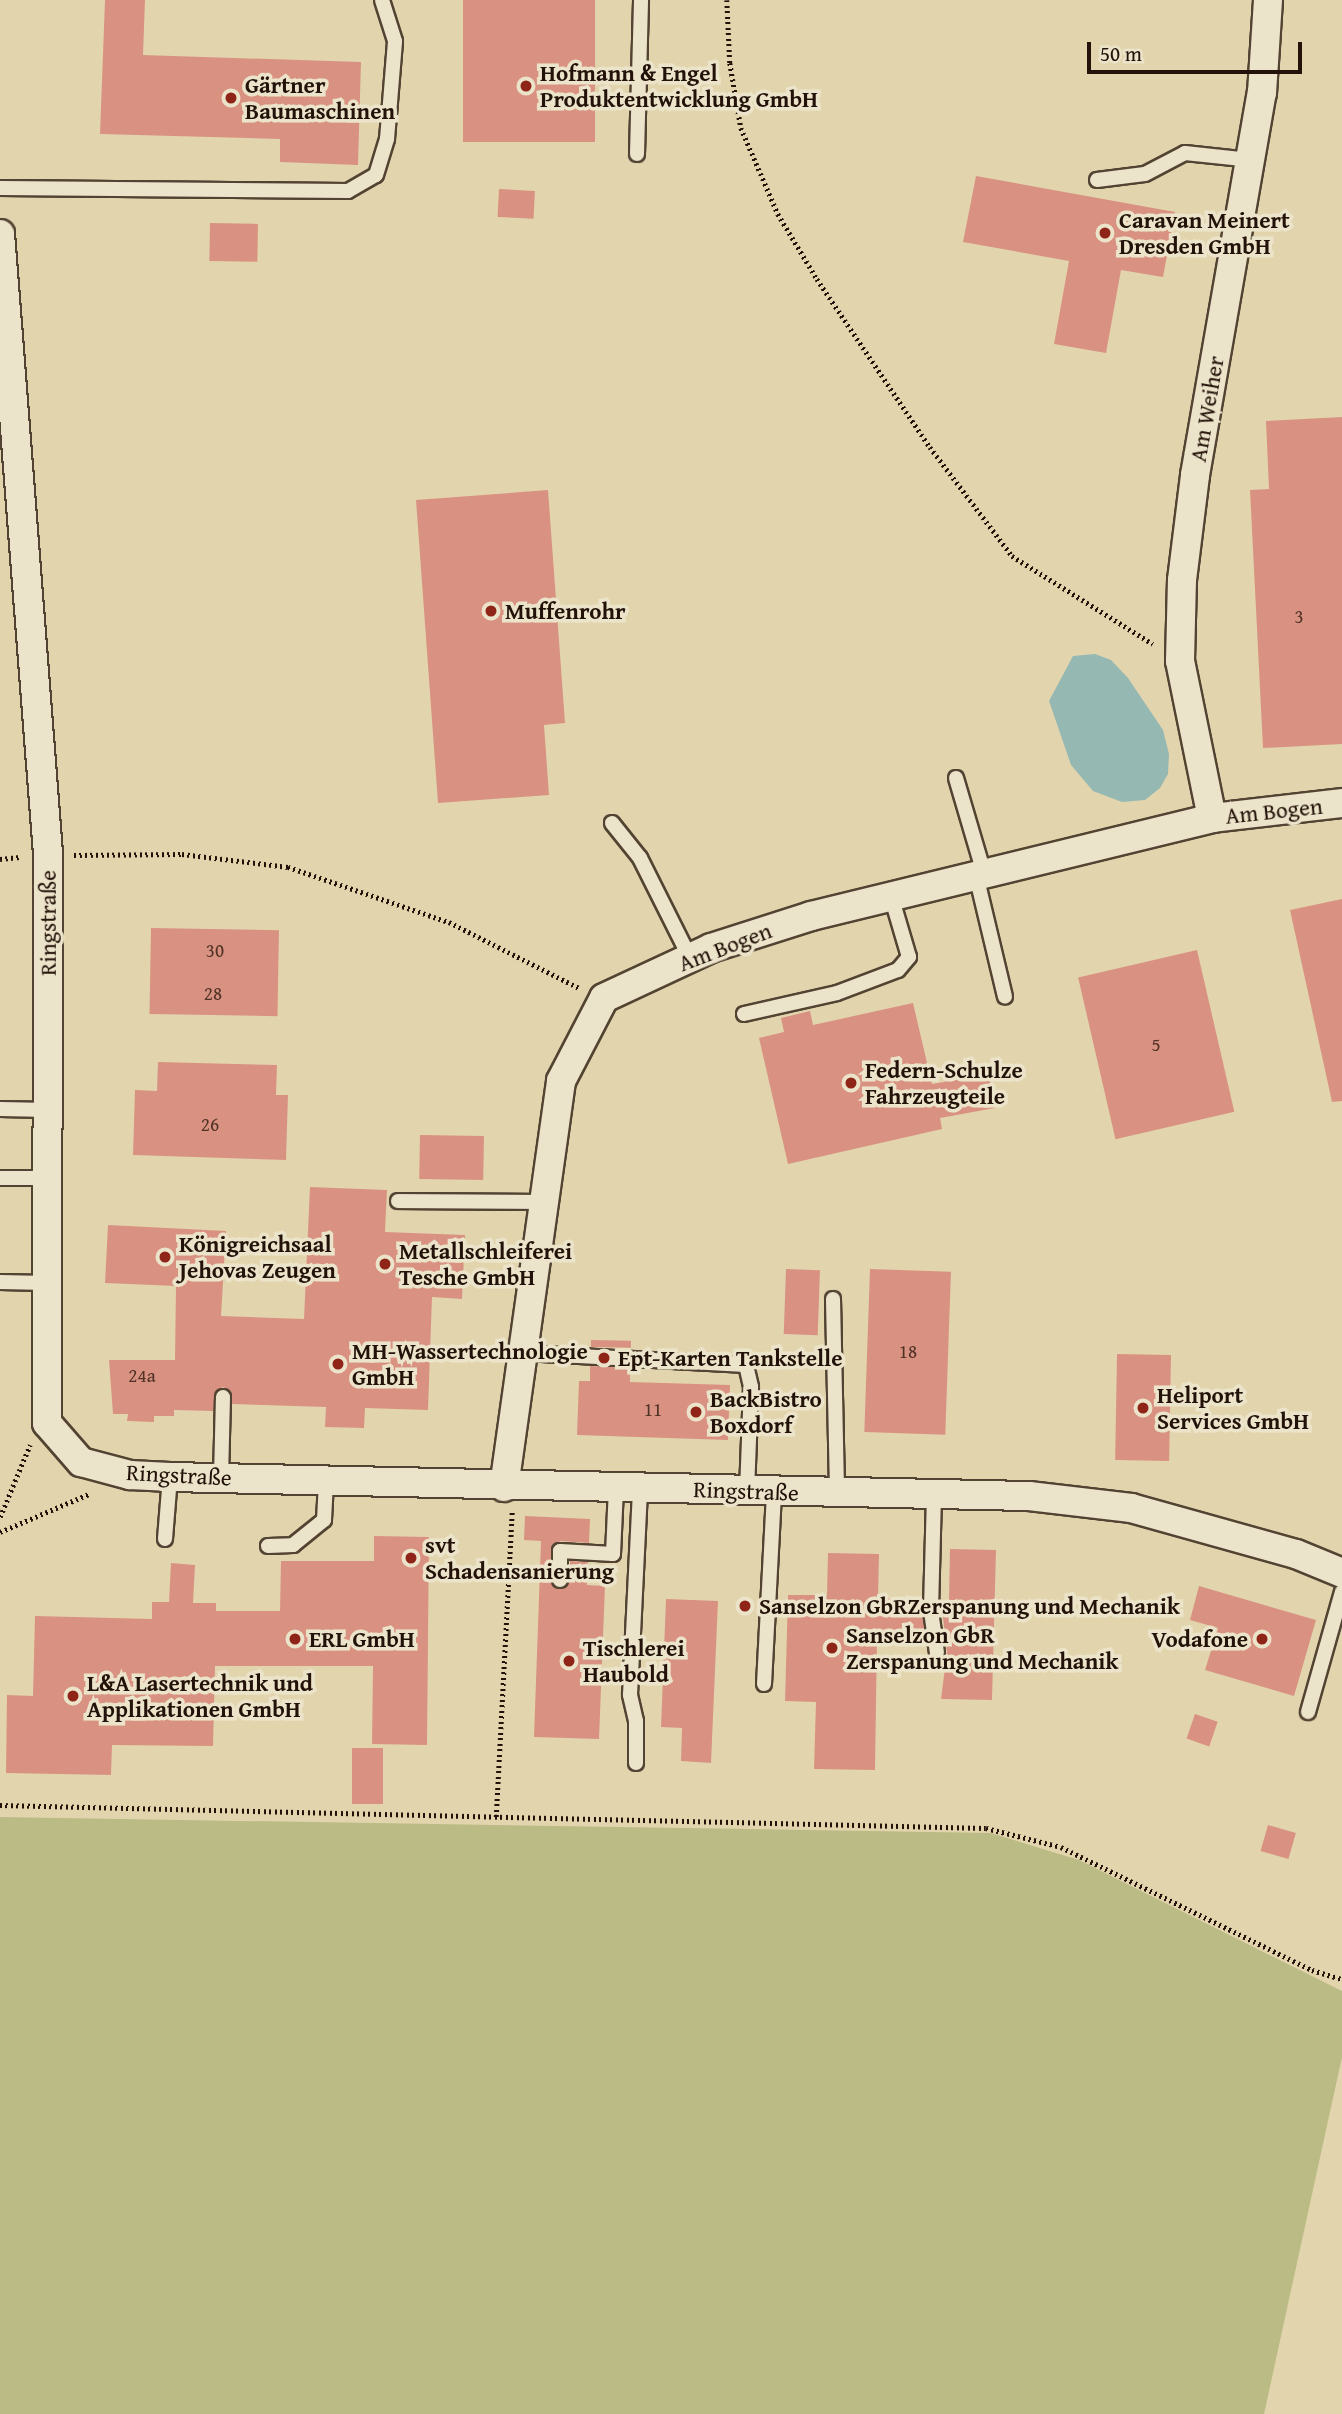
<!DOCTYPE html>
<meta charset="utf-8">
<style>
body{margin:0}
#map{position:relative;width:1342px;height:2414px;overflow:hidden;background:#e2d5ae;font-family:"Gentium Book Plus",serif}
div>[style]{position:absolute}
.green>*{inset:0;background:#bbbb85}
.water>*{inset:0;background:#96b8b2}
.building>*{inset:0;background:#d99281;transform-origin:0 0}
.path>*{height:4.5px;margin-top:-2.25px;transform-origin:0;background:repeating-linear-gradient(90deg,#231209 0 2px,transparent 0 5.5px)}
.roads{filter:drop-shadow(2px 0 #534332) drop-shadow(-2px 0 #534332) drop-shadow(0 2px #534332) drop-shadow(0 -2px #534332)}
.lane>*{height:14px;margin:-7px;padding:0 7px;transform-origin:7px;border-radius:7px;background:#ece4ca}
.street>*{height:28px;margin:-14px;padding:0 14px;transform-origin:14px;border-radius:14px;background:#ece4ca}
.dots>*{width:19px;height:19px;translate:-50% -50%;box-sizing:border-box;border:4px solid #ece4ca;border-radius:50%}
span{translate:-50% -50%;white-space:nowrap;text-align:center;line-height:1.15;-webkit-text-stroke:7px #ece4ca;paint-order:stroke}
.number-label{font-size:19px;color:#503227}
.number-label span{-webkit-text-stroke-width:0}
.poi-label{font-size:23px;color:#231209;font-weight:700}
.left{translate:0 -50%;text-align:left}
.right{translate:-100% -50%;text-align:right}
.street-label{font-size:23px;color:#231209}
.scale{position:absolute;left:1087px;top:42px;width:215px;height:32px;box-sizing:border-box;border:4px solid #231209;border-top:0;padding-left:9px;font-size:21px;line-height:24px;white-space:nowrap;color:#231209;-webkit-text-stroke:5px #ece4ca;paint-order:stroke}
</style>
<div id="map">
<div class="green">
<div style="clip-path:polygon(0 1817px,991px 1833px,1079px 1860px,1342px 1991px,1342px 2057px,1264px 2414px,0 2414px)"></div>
</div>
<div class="water">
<div style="clip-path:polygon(1095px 654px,1111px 660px,1128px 678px,1163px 730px,1169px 754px,1168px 774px,1160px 788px,1145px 800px,1122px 802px,1093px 791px,1071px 765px,1049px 701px,1073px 656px)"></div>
</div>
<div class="building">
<div style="clip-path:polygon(105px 0,145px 0,143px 55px,361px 62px,358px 165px,280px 162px,280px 139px,100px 134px)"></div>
<div style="left:463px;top:0;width:132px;height:142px"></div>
<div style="clip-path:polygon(976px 176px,1175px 212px,1163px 277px,1121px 270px,1106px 353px,1054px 344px,1069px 261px,963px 242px)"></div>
<div style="left:499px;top:189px;width:36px;height:28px;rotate:3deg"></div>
<div style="left:210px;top:223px;width:48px;height:38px;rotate:1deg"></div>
<div style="clip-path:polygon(1342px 417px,1342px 744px,1263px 748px,1250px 490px,1269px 489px,1266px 421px)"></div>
<div style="clip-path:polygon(548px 490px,565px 723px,544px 725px,549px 795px,438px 803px,416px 500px)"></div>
<div style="clip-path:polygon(1342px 899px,1342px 1101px,1332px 1102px,1290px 910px)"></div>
<div style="left:151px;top:928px;width:128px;height:86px;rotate:1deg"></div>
<div style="left:1197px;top:950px;width:166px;height:122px;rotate:77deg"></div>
<div style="clip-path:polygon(913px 1003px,932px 1084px,989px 1074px,995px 1108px,940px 1118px,942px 1129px,788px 1164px,759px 1038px,784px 1032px,781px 1018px,810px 1011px,813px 1025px)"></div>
<div style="clip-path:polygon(158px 1062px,277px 1065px,276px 1095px,288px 1095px,286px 1160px,133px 1155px,135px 1090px,157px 1091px)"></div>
<div style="left:420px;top:1135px;width:64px;height:44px;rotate:1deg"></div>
<div style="clip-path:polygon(310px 1187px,387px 1190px,385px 1232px,465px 1235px,462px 1299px,432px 1297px,428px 1410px,365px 1408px,364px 1428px,325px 1427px,326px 1407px,232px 1404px,231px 1392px,223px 1387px,215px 1393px,213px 1411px,174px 1410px,174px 1416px,154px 1416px,154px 1422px,127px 1421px,128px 1414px,113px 1414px,109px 1360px,175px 1360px,176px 1286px,105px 1283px,108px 1225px,226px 1231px,221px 1316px,304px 1319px)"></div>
<div style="left:786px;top:1269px;width:34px;height:65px;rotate:2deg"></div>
<div style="left:870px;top:1269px;width:81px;height:163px;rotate:2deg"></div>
<div style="left:591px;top:1340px;width:40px;height:7px;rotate:1deg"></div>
<div style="left:1117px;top:1354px;width:54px;height:106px;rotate:1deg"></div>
<div style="clip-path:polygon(590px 1366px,630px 1368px,630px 1382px,730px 1385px,728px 1440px,577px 1435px,579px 1381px,590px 1381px)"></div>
<div style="clip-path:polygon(525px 1516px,590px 1519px,589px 1543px,561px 1541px,552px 1545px,550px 1580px,555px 1588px,564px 1589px,570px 1581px,570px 1561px,588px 1562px,587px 1585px,605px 1586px,599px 1739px,534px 1737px,541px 1541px,524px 1540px)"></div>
<div style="clip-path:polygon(374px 1536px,429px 1537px,427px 1745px,372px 1744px,373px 1666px,215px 1666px,213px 1746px,112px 1745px,111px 1775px,6px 1773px,7px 1695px,33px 1696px,35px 1616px,152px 1619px,152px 1602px,169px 1602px,171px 1563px,195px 1565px,193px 1603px,216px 1603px,216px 1611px,280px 1611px,281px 1561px,374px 1561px)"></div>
<div style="clip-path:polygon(950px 1549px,996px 1550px,992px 1700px,941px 1699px,947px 1652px,941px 1600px,949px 1600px)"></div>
<div style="clip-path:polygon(828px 1553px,879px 1554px,878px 1598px,922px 1599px,925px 1638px,877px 1636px,875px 1770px,814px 1769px,816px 1702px,785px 1701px,788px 1595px,827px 1595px)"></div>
<div style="clip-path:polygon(1199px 1586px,1316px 1620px,1294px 1696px,1205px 1670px,1218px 1628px,1190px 1620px)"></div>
<div style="clip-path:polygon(666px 1599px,718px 1601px,711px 1763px,681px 1761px,682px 1728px,661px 1727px)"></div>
<div style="left:1195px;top:1714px;width:24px;height:26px;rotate:19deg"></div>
<div style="left:352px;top:1748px;width:31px;height:56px"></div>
<div style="left:1268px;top:1825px;width:29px;height:27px;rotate:16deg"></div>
</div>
<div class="path">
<div style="left:727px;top:0;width:63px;rotate:87.3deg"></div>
<div style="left:730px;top:63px;width:66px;rotate:80.4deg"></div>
<div style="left:741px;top:128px;width:94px;rotate:66.7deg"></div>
<div style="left:778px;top:214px;width:76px;rotate:59deg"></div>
<div style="left:817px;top:279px;width:202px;rotate:56.1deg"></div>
<div style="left:930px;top:447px;width:136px;rotate:53deg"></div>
<div style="left:1012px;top:556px;width:166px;rotate:32deg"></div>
<div style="left:74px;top:855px;width:108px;rotate:-0.5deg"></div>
<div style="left:182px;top:854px;width:107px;rotate:7deg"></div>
<div style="left:288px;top:867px;width:170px;rotate:18.9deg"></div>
<div style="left:449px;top:922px;width:146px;rotate:26.9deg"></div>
<div style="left:0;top:859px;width:20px;rotate:-6deg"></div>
<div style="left:0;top:1517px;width:78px;rotate:-67.4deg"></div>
<div style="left:0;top:1532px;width:97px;rotate:-23.1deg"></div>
<div style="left:0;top:1805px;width:986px;rotate:1.34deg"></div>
<div style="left:986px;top:1828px;width:77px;rotate:14.2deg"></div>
<div style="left:1061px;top:1847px;width:280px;rotate:26.1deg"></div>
<div style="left:1312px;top:1970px;width:31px;rotate:17deg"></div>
<div style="left:496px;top:1817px;width:305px;rotate:-87deg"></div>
</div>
<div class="roads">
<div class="lane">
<div style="left:637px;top:154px;width:154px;rotate:-88.5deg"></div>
<div style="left:1097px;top:180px;width:48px;rotate:-7.1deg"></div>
<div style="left:1145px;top:174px;width:45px;rotate:-27.7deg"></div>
<div style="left:1185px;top:153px;width:65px;rotate:6.1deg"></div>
<div style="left:0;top:188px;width:348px;rotate:0.5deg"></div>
<div style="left:348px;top:191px;width:32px;rotate:-30deg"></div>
<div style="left:376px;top:175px;width:38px;rotate:-73deg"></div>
<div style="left:387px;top:139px;width:98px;rotate:-85.3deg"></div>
<div style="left:395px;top:41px;width:43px;rotate:-107.6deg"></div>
<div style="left:956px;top:778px;width:99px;rotate:73.6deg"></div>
<div style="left:612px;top:823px;width:45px;rotate:51.3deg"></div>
<div style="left:640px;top:858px;width:112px;rotate:63.4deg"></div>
<div style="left:976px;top:875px;width:125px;rotate:76.6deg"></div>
<div style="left:744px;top:1014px;width:95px;rotate:-12.7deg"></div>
<div style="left:837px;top:993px;width:65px;rotate:-20.7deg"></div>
<div style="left:898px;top:970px;width:17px;rotate:-50deg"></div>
<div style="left:909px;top:957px;width:64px;rotate:-106.4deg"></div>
<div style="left:0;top:1109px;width:49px;rotate:1.2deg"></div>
<div style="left:0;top:1178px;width:48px"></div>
<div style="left:398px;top:1201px;width:145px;rotate:0.4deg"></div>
<div style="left:0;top:1282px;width:47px;rotate:1.2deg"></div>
<div style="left:833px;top:1299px;width:196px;rotate:88.8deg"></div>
<div style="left:523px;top:1353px;width:223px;rotate:3.1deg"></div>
<div style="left:746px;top:1365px;width:23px;rotate:77deg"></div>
<div style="left:751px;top:1387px;width:105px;rotate:92.2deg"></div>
<div style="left:221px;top:1478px;width:81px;rotate:-88.6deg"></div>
<div style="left:934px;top:1495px;width:116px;rotate:91.5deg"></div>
<div style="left:931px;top:1611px;width:42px;rotate:81.9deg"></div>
<div style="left:165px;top:1539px;width:62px;rotate:-85.4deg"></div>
<div style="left:268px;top:1546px;width:25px;rotate:-2deg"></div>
<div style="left:293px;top:1545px;width:40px;rotate:-39deg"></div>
<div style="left:324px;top:1520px;width:39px;rotate:-87deg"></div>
<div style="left:560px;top:1580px;width:29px;rotate:-90deg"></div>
<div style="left:560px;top:1551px;width:53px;rotate:3.2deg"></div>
<div style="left:613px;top:1554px;width:67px;rotate:-87.4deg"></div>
<div style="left:764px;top:1684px;width:191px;rotate:-87deg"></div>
<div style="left:1308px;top:1712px;width:125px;rotate:-74.2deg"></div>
<div style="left:636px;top:1763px;width:42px;rotate:-90deg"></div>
<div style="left:636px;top:1721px;width:27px;rotate:-103deg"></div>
<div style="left:630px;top:1695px;width:208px;rotate:-87.2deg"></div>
</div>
<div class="street">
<div style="left:0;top:234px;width:622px;rotate:85.57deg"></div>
<div style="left:48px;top:854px;width:569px;rotate:90.1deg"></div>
<div style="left:47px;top:1423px;width:52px;rotate:48.9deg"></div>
<div style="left:81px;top:1462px;width:51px;rotate:14.9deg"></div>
<div style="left:130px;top:1475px;width:40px;rotate:2.9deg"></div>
<div style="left:170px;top:1477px;width:859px;rotate:1.27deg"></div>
<div style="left:1029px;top:1496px;width:103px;rotate:6.7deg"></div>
<div style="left:1131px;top:1508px;width:171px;rotate:15.6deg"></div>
<div style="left:1296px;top:1554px;width:50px;rotate:22.4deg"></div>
<div style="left:1212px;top:818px;width:160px;rotate:-101.5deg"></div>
<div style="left:1180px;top:661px;width:81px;rotate:-88.6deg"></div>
<div style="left:1182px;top:580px;width:106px;rotate:-82.9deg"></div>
<div style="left:1195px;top:475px;width:388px;rotate:-80.1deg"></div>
<div style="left:1262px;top:93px;width:93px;rotate:-86.3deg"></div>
<div style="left:504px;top:1487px;width:410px;rotate:-82deg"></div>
<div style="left:561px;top:1081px;width:93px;rotate:-62.6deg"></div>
<div style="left:604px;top:998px;width:118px;rotate:-25deg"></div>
<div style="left:711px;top:948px;width:105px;rotate:-17.7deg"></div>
<div style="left:811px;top:916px;width:413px;rotate:-13.7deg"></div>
<div style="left:1212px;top:818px;width:131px;rotate:-6.6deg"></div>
</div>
</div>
<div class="dots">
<div style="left:526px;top:86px;background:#8f2418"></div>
<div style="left:231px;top:98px;background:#8f2418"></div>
<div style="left:1105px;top:233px;background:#8f2418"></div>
<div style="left:491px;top:611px;background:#8f2418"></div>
<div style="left:851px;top:1083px;background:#8f2418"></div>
<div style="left:165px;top:1257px;background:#8f2418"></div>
<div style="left:385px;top:1264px;background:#8f2418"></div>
<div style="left:604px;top:1358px;background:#8f2418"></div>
<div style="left:338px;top:1364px;background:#8f2418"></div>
<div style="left:1143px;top:1408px;background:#8f2418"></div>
<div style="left:696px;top:1412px;background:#8f2418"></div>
<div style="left:411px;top:1558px;background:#8f2418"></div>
<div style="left:745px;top:1606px;background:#8f2418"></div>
<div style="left:295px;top:1639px;background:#8f2418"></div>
<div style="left:1262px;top:1639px;background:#8f2418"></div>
<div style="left:832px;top:1648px;background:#8f2418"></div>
<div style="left:569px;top:1661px;background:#8f2418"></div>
<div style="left:73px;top:1696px;background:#8f2418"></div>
</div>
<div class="number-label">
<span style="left:1299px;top:617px">3</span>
<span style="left:215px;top:951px">30</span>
<span style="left:213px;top:994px">28</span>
<span style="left:1156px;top:1045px">5</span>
<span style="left:210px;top:1125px">26</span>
<span style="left:908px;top:1352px">18</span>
<span style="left:142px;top:1376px">24a</span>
<span style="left:653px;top:1410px">11</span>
</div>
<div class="poi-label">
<span class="left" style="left:540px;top:86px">Hofmann &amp; Engel<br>Produktentwicklung GmbH</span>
<span class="left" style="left:245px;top:98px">Gärtner<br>Baumaschinen</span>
<span class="left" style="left:1119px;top:233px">Caravan Meinert<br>Dresden GmbH</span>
<span class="left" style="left:505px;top:611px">Muffenrohr</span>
<span class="left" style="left:865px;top:1083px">Federn-Schulze<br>Fahrzeugteile</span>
<span class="left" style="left:179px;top:1257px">Königreichsaal<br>Jehovas Zeugen</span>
<span class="left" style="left:399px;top:1264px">Metallschleiferei<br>Tesche GmbH</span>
<span class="left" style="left:352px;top:1364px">MH-Wassertechnologie<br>GmbH</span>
<span class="left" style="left:618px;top:1358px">Ept-Karten Tankstelle</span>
<span class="left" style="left:1157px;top:1408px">Heliport<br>Services GmbH</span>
<span class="left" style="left:710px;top:1412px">BackBistro<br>Boxdorf</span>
<span class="left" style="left:425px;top:1558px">svt<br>Schadensanierung</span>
<span class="left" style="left:759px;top:1606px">Sanselzon GbRZerspanung und Mechanik</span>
<span class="left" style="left:846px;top:1648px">Sanselzon GbR<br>Zerspanung und Mechanik</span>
<span class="left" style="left:309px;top:1639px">ERL GmbH</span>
<span class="right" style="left:1248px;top:1639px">Vodafone</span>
<span class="left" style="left:583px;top:1661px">Tischlerei<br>Haubold</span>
<span class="left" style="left:87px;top:1696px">L&amp;A Lasertechnik und<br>Applikationen GmbH</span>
</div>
<div class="street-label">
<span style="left:1207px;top:409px;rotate:-80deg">Am Weiher</span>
<span style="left:1274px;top:811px;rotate:-6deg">Am Bogen</span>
<span style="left:48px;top:923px;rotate:-90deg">Ringstraße</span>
<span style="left:725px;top:947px;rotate:-21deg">Am Bogen</span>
<span style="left:179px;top:1475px;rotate:3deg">Ringstraße</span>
<span style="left:746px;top:1491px;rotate:2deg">Ringstraße</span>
</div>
<div class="scale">50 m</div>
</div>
